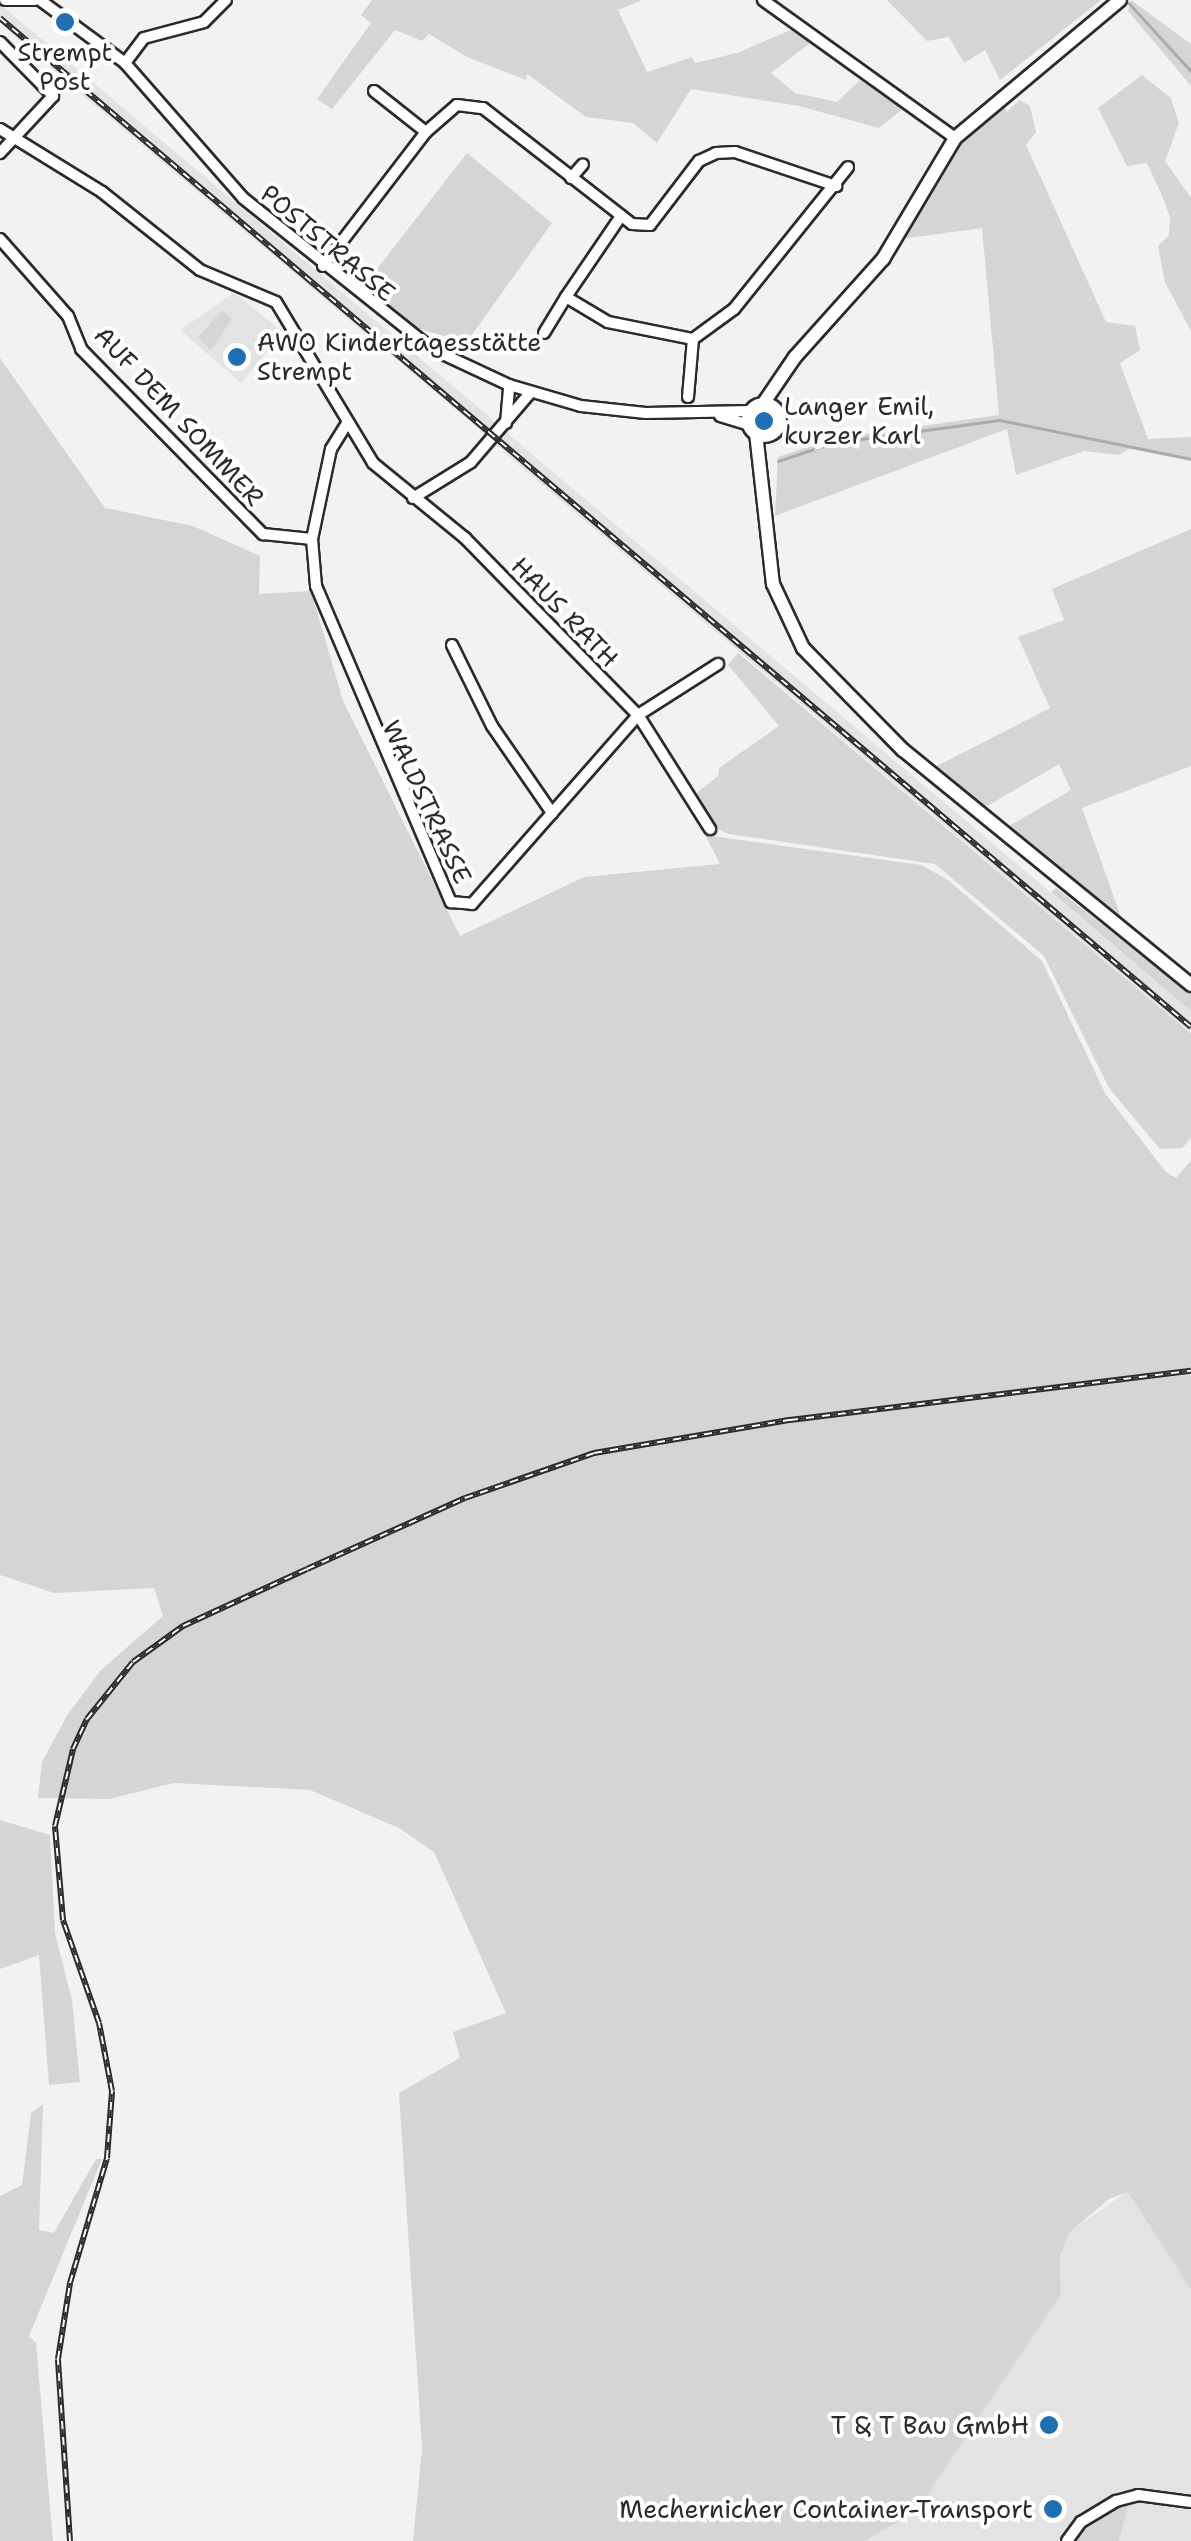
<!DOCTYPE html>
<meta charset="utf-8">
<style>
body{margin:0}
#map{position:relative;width:1191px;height:2541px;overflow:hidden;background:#f2f2f2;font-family:"Shantell Sans",sans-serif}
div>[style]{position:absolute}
.built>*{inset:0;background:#e3e3e3}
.green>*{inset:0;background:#d5d5d5}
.stream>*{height:2.5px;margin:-1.25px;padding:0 1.25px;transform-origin:1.25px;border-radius:1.25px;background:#ababab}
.roads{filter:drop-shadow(2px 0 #2b2b2b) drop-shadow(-2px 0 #2b2b2b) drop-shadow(0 2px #2b2b2b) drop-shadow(0 -2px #2b2b2b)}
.minor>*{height:10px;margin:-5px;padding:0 5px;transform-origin:5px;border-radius:5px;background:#fff}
.major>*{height:12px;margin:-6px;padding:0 6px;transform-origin:6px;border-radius:6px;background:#fff}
.major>.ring{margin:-6px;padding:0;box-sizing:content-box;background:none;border:12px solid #fff;border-radius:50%}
.rail>*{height:6px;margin-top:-3px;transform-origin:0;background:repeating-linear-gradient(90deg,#fff 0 8px,#2b2b2b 0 16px);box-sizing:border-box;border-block:2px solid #2b2b2b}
.dots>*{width:28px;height:28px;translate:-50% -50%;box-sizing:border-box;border:5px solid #fff;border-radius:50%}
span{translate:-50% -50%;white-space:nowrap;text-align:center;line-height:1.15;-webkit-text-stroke:8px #fff;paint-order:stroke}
.poi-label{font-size:25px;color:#2b2b2b}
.left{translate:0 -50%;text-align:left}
.right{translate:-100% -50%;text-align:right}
.street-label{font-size:25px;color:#2b2b2b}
</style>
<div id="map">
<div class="built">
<div style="clip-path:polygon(0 4px,485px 413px,496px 424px,486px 435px,28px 49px,0 23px)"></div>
<div style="clip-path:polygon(234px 293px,283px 332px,241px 383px,180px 330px)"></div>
<div style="clip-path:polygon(507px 433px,1191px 1011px,1191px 1034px,507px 455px,497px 445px)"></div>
<div style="clip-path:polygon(1128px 2191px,1191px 2290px,1191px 2541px,1119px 2541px,1127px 2505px,1074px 2541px,864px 2541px,1061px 2294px,1060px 2256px,1070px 2232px)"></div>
</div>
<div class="green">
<div style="clip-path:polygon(372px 0,642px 0,618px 10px,647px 72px,692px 57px,695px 63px,737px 53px,791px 30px,810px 43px,771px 73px,795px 93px,837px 102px,860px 80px,903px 109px,879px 128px,799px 106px,691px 89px,657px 143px,633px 123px,586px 117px,527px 74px,526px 80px,467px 57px,429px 34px,422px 41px,395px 30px,332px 109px,317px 99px,371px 23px,361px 15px)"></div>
<div style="clip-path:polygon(887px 0,1101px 0,1000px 80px,985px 50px,964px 63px,949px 37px,927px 41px)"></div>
<div style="clip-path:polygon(1131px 0,1191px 44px,1191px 86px,1128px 11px)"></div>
<div style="clip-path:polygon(1142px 75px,1171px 98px,1179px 123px,1165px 161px,1191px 198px,1191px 331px,1165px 282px,1158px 246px,1169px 235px,1170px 217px,1161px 193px,1147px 163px,1127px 166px,1098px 108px)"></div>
<div style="clip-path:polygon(1020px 100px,1030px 106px,1036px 132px,1026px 145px,1106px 322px,1135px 326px,1140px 350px,1120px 363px,1148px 439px,1191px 437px,1191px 461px,1130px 449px,1119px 455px,1084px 451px,1016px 475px,1007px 429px,775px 516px,778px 457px,830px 439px,999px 415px,982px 228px,901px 239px,954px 147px,999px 102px,1007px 112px)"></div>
<div style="clip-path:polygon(467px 153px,552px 223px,466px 343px,414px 327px,363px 287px)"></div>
<div style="clip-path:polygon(222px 310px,232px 319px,211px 350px,198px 338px)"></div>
<div style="clip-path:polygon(0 358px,105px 508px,193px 526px,260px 556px,259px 594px,311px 591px,343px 701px,460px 936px,584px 877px,720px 864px,705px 835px,921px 865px,948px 880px,1042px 961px,1105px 1093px,1165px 1171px,1176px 1178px,1191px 1160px,1191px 2290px,1128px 2192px,1109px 2199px,1070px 2232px,1060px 2256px,1061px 2294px,917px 2511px,864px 2541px,413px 2541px,422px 2449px,399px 2093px,460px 2058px,453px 2032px,506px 2013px,434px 1852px,399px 1828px,310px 1790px,174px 1783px,109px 1799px,38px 1798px,42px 1762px,68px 1714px,101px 1670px,163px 1616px,154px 1588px,54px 1593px,0 1575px)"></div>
<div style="clip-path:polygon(1191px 529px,1191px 766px,1082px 808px,1125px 928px,1002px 830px,1071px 790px,1059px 764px,979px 811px,931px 769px,1050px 708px,1018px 637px,1064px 620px,1052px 589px)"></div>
<div style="clip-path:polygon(738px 653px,1191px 1034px,1191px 1138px,1182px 1148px,1160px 1149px,1109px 1088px,1044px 956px,935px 864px,729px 834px,711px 826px,694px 795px,718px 776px,719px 768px,779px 726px,728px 665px)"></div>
<div style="clip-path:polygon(1056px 888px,1191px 995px,1191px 1011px,1051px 892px)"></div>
<div style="clip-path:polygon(0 1820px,50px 1835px,55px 1933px,72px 2000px,80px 2082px,49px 2085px,39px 1955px,0 1969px)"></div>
<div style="clip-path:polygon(43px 2104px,39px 2230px,54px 2233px,96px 2159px,102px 2159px,29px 2336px,36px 2343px,53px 2541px,0 2541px,0 2196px,22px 2185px,31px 2113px)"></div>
<div style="clip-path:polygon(1128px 2505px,1119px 2541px,1074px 2541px,1102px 2512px)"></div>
</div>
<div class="stream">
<div style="left:1129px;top:3px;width:92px;rotate:47.6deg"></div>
<div style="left:778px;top:461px;width:57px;rotate:-18.4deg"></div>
<div style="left:832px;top:443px;width:170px;rotate:-7.8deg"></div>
<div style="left:1000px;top:420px;width:195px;rotate:11.5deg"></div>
</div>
<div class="roads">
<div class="minor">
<div style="left:5px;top:0;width:30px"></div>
<div style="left:40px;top:0;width:106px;rotate:36.5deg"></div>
<div style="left:125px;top:63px;width:179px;rotate:48.8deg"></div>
<div style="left:243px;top:198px;width:242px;rotate:38.6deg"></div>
<div style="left:432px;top:349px;width:85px;rotate:25.1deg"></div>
<div style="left:509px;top:385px;width:75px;rotate:16.3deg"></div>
<div style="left:581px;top:406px;width:65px;rotate:6.1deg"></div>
<div style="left:646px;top:413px;width:105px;rotate:-1.1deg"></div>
<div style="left:763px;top:0;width:236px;rotate:35.7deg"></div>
<div style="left:0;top:42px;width:76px;rotate:45.5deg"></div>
<div style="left:53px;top:96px;width:78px;rotate:132.9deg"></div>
<div style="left:125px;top:63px;width:31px;rotate:-53deg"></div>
<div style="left:144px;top:38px;width:62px;rotate:-14.9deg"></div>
<div style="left:204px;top:22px;width:31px;rotate:-45deg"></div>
<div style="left:374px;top:91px;width:66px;rotate:38.3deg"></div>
<div style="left:0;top:129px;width:120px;rotate:31.7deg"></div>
<div style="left:102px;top:192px;width:125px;rotate:38.5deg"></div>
<div style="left:200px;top:270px;width:82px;rotate:22.8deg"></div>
<div style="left:276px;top:302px;width:188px;rotate:58.9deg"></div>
<div style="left:373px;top:463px;width:119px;rotate:39.2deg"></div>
<div style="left:465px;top:538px;width:248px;rotate:45.7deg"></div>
<div style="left:638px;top:715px;width:135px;rotate:57.7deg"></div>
<div style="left:571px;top:178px;width:18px;rotate:-49deg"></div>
<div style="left:621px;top:216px;width:98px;rotate:124.2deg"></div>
<div style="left:566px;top:297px;width:49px;rotate:30.8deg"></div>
<div style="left:608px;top:322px;width:87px;rotate:11.3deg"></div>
<div style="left:693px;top:339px;width:51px;rotate:-36.2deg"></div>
<div style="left:734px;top:309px;width:182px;rotate:-51.2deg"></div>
<div style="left:0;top:239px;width:103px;rotate:48.6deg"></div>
<div style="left:68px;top:316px;width:35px;rotate:68deg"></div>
<div style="left:81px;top:349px;width:260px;rotate:45.5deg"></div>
<div style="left:263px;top:534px;width:49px;rotate:5.8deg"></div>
<div style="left:323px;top:266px;width:169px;rotate:-52.5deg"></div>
<div style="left:426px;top:132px;width:41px;rotate:-41.1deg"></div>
<div style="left:457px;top:105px;width:26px;rotate:7deg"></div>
<div style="left:483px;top:108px;width:189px;rotate:37.9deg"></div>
<div style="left:632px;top:224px;width:18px;rotate:3deg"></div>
<div style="left:650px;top:225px;width:81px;rotate:-52.6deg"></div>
<div style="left:699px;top:161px;width:19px;rotate:-25deg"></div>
<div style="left:716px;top:153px;width:19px;rotate:-3deg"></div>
<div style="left:735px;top:152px;width:107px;rotate:18.6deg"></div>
<div style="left:544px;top:333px;width:42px;rotate:-58.6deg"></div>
<div style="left:688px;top:397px;width:58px;rotate:-85.1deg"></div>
<div style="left:720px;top:416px;width:30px;rotate:17deg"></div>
<div style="left:506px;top:423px;width:38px;rotate:-85deg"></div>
<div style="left:346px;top:425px;width:28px;rotate:122deg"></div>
<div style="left:331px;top:449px;width:92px;rotate:101.9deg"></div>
<div style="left:312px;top:539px;width:47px;rotate:85.1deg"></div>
<div style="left:316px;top:586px;width:344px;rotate:66.9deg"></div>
<div style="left:451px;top:902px;width:21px;rotate:5deg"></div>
<div style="left:472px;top:904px;width:252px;rotate:-48.7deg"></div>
<div style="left:638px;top:715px;width:95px;rotate:-32.5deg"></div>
<div style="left:413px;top:498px;width:68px;rotate:-31.8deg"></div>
<div style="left:471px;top:462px;width:92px;rotate:-49.4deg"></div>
<div style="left:452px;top:645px;width:90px;rotate:63.7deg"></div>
<div style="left:492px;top:726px;width:106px;rotate:55.4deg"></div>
<div style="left:1067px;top:2541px;width:24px;rotate:-54deg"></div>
<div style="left:1081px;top:2522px;width:41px;rotate:-31deg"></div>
<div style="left:1116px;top:2501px;width:23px;rotate:-15deg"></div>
<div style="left:1138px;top:2495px;width:53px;rotate:7.5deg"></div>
</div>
<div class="major">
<div style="left:763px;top:404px;width:57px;rotate:-55.8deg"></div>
<div style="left:795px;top:357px;width:132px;rotate:-48.1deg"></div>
<div style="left:883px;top:259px;width:141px;rotate:-59.2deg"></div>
<div style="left:955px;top:138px;width:215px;rotate:-39.9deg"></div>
<div class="ring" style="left:748px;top:404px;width:20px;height:20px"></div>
<div style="left:756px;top:433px;width:152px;rotate:83.6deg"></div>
<div style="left:773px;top:584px;width:71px;rotate:64.9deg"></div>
<div style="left:803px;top:648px;width:143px;rotate:45.6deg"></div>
<div style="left:903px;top:750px;width:372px;rotate:39.2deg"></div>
</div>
</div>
<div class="rail">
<div style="left:0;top:18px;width:1561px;rotate:40.27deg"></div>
<div style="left:70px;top:2541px;width:182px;rotate:-93.8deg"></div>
<div style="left:58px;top:2359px;width:77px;rotate:-81deg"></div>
<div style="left:70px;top:2283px;width:130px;rotate:-73.5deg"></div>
<div style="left:107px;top:2158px;width:67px;rotate:-85.7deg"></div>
<div style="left:112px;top:2091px;width:69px;rotate:-100.8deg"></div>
<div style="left:99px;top:2023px;width:109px;rotate:-109.3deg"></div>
<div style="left:63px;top:1920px;width:94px;rotate:-94.9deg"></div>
<div style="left:55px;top:1826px;width:79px;rotate:-76.8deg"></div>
<div style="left:73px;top:1749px;width:33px;rotate:-65deg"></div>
<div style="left:87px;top:1719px;width:73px;rotate:-51.1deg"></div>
<div style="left:133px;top:1662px;width:62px;rotate:-35.8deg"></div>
<div style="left:183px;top:1626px;width:136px;rotate:-24.7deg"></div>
<div style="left:307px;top:1569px;width:173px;rotate:-24.2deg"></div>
<div style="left:465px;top:1498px;width:137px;rotate:-19.2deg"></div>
<div style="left:594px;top:1453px;width:199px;rotate:-9.6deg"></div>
<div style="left:790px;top:1420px;width:404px;rotate:-7deg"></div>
</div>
<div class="dots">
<div style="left:65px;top:22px;background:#1f6fb2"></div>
<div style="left:237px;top:357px;background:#1f6fb2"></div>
<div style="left:764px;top:421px;background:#1f6fb2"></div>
<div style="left:1049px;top:2425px;background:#1f6fb2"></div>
<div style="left:1053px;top:2509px;background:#1f6fb2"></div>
</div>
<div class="poi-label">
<span style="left:65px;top:67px">Strempt<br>Post</span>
<span class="left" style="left:257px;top:357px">AWO Kindertagesstätte<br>Strempt</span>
<span class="left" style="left:784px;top:421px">Langer Emil,<br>kurzer Karl</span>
<span class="right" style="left:1029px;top:2425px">T &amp; T Bau GmbH</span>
<span class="right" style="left:1033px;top:2509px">Mechernicher Container-Transport</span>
</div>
<div class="street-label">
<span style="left:328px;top:243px;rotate:40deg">POSTSTRASSE</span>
<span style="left:179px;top:416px;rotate:47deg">AUF DEM SOMMER</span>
<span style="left:565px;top:612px;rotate:46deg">HAUS RATH</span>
<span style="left:427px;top:802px;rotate:65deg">WALDSTRASSE</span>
</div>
</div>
